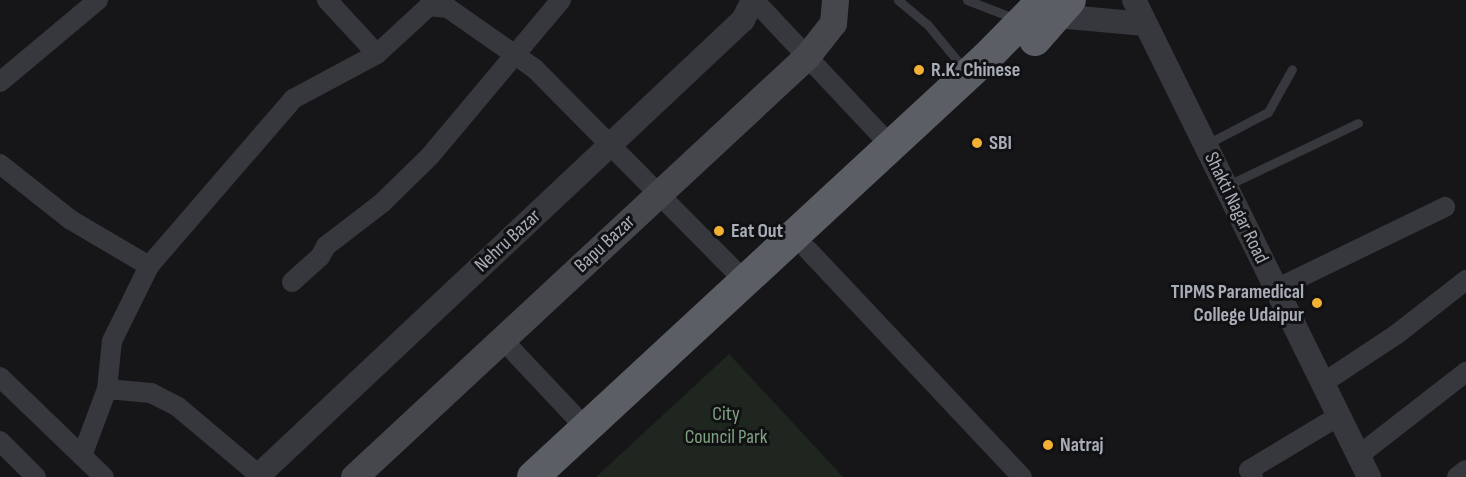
<!DOCTYPE html>
<style>
body{margin:0}
#map{position:relative;width:1466px;height:477px;overflow:hidden;background:#161618;font-family:"Sofia Sans Condensed",sans-serif}
div>[style]{position:absolute}
.green>*{inset:0;background:#1e261f}
.service>*{height:9px;margin:-4.5px;padding:0 4.5px;transform-origin:4.5px;border-radius:4.5px;background:#37383d}
.minor>*{height:20px;margin:-10px;padding:0 10px;transform-origin:10px;border-radius:10px;background:#37383d}
.tertiary>*{height:24px;margin:-12px;padding:0 12px;transform-origin:12px;border-radius:12px;background:#37383d}
.secondary>*{height:27px;margin:-13.5px;padding:0 13.5px;transform-origin:13.5px;border-radius:13.5px;background:#45474d}
.trunk>*{height:32px;margin:-16px;padding:0 16px;transform-origin:16px;border-radius:16px;background:#5b5e65}
.dots>*{width:16px;height:16px;translate:-50% -50%;box-sizing:border-box;border:3px solid #111113;border-radius:50%}
span{translate:-50% -50%;white-space:nowrap;text-align:center;line-height:1.15;-webkit-text-stroke:6px #111113;paint-order:stroke}
.poi-label{font-size:20px;color:#a8adb8;font-weight:700}
.left{translate:0 -50%;text-align:left}
.right{translate:-100% -50%;text-align:right}
.street-label{font-size:20px;color:#a8adb8}
.park-label{font-size:20px;color:#7fa381}
</style>
<div id="map">
<div class="green">
<div style="clip-path:polygon(729px 354px,843px 477px,596px 477px)"></div>
</div>
<div class="service">
<div style="left:898px;top:0;width:38px;rotate:40deg"></div>
<div style="left:927px;top:24px;width:60px;rotate:50.4deg"></div>
<div style="left:967px;top:0;width:53px;rotate:21.2deg"></div>
<div style="left:1207px;top:144px;width:69px;rotate:-27.7deg"></div>
<div style="left:1268px;top:112px;width:49px;rotate:-60.8deg"></div>
<div style="left:1228px;top:185px;width:144px;rotate:-25.5deg"></div>
</div>
<div class="minor">
<div style="left:754px;top:0;width:200px;rotate:46.8deg"></div>
<div style="left:377px;top:54px;width:71px;rotate:-42.7deg"></div>
<div style="left:429px;top:6px;width:19px;rotate:6deg"></div>
<div style="left:448px;top:8px;width:106px;rotate:35deg"></div>
<div style="left:535px;top:69px;width:298px;rotate:45.3deg"></div>
<div style="left:0;top:82px;width:128px;rotate:-39.9deg"></div>
<div style="left:0;top:164px;width:90px;rotate:38.3deg"></div>
<div style="left:71px;top:220px;width:91px;rotate:30.5deg"></div>
<div style="left:149px;top:266px;width:221px;rotate:-49.2deg"></div>
<div style="left:293px;top:99px;width:95px;rotate:-28.2deg"></div>
<div style="left:377px;top:54px;width:74px;rotate:-132.8deg"></div>
<div style="left:808px;top:250px;width:312px;rotate:46.7deg"></div>
<div style="left:292px;top:282px;width:38px;rotate:-42deg"></div>
<div style="left:320px;top:257px;width:13px;rotate:-61deg"></div>
<div style="left:326px;top:246px;width:71px;rotate:-37.5deg"></div>
<div style="left:382px;top:203px;width:67px;rotate:-44.4deg"></div>
<div style="left:430px;top:156px;width:204px;rotate:-50deg"></div>
<div style="left:1276px;top:289px;width:188px;rotate:-25.9deg"></div>
<div style="left:502px;top:339px;width:122px;rotate:46.7deg"></div>
<div style="left:0;top:377px;width:144px;rotate:43.9deg"></div>
<div style="left:1323px;top:383px;width:89px;rotate:-33.5deg"></div>
<div style="left:1397px;top:334px;width:88px;rotate:-38deg"></div>
<div style="left:107px;top:389px;width:44px;rotate:5.2deg"></div>
<div style="left:151px;top:393px;width:30px;rotate:27deg"></div>
<div style="left:178px;top:407px;width:106px;rotate:40deg"></div>
<div style="left:0;top:441px;width:51px;rotate:45deg"></div>
<div style="left:82px;top:456px;width:72px;rotate:-69.5deg"></div>
<div style="left:107px;top:389px;width:48px;rotate:-84.1deg"></div>
<div style="left:112px;top:341px;width:84px;rotate:-63.7deg"></div>
<div style="left:1358px;top:456px;width:137px;rotate:-37.9deg"></div>
<div style="left:1253px;top:477px;width:8px;rotate:-120deg"></div>
<div style="left:1249px;top:470px;width:105px;rotate:-31deg"></div>
<div style="left:1457px;top:477px;width:11px;rotate:-38deg"></div>
</div>
<div class="tertiary">
<div style="left:1134px;top:0;width:532px;rotate:63.77deg"></div>
<div style="left:1057px;top:16px;width:88px;rotate:5.2deg"></div>
<div style="left:257px;top:477px;width:667px;rotate:-43.24deg"></div>
<div style="left:743px;top:20px;width:22px;rotate:-63deg"></div>
</div>
<div class="secondary">
<div style="left:354px;top:477px;width:618px;rotate:-42.9deg"></div>
<div style="left:807px;top:56px;width:42px;rotate:-51.8deg"></div>
<div style="left:833px;top:23px;width:23px;rotate:-85deg"></div>
</div>
<div class="trunk">
<div style="left:1035px;top:40px;width:53px;rotate:-48.8deg"></div>
<div style="left:533px;top:477px;width:618px;rotate:-42.77deg"></div>
<div style="left:987px;top:57px;width:80px;rotate:-45.5deg"></div>
</div>
<div class="dots">
<div style="left:919px;top:70px;background:#f2b134"></div>
<div style="left:977px;top:143px;background:#f2b134"></div>
<div style="left:719px;top:231px;background:#f2b134"></div>
<div style="left:1317px;top:303px;background:#f2b134"></div>
<div style="left:1048px;top:445px;background:#f2b134"></div>
</div>
<div class="poi-label">
<span class="left" style="left:931px;top:70px">R.K. Chinese</span>
<span class="left" style="left:989px;top:143px">SBI</span>
<span class="left" style="left:731px;top:231px">Eat Out</span>
<span class="right" style="left:1304px;top:304px">TIPMS Paramedical<br>College Udaipur</span>
<span class="left" style="left:1060px;top:445px">Natraj</span>
</div>
<div class="street-label">
<span style="left:1236px;top:208px;rotate:64deg">Shakti Nagar Road</span>
<span style="left:508px;top:241px;rotate:-43deg">Nehru Bazar</span>
<span style="left:605px;top:244px;rotate:-43deg">Bapu Bazar</span>
</div>
<div class="park-label">
<span style="left:726px;top:426px">City<br>Council Park</span>
</div>
</div>
